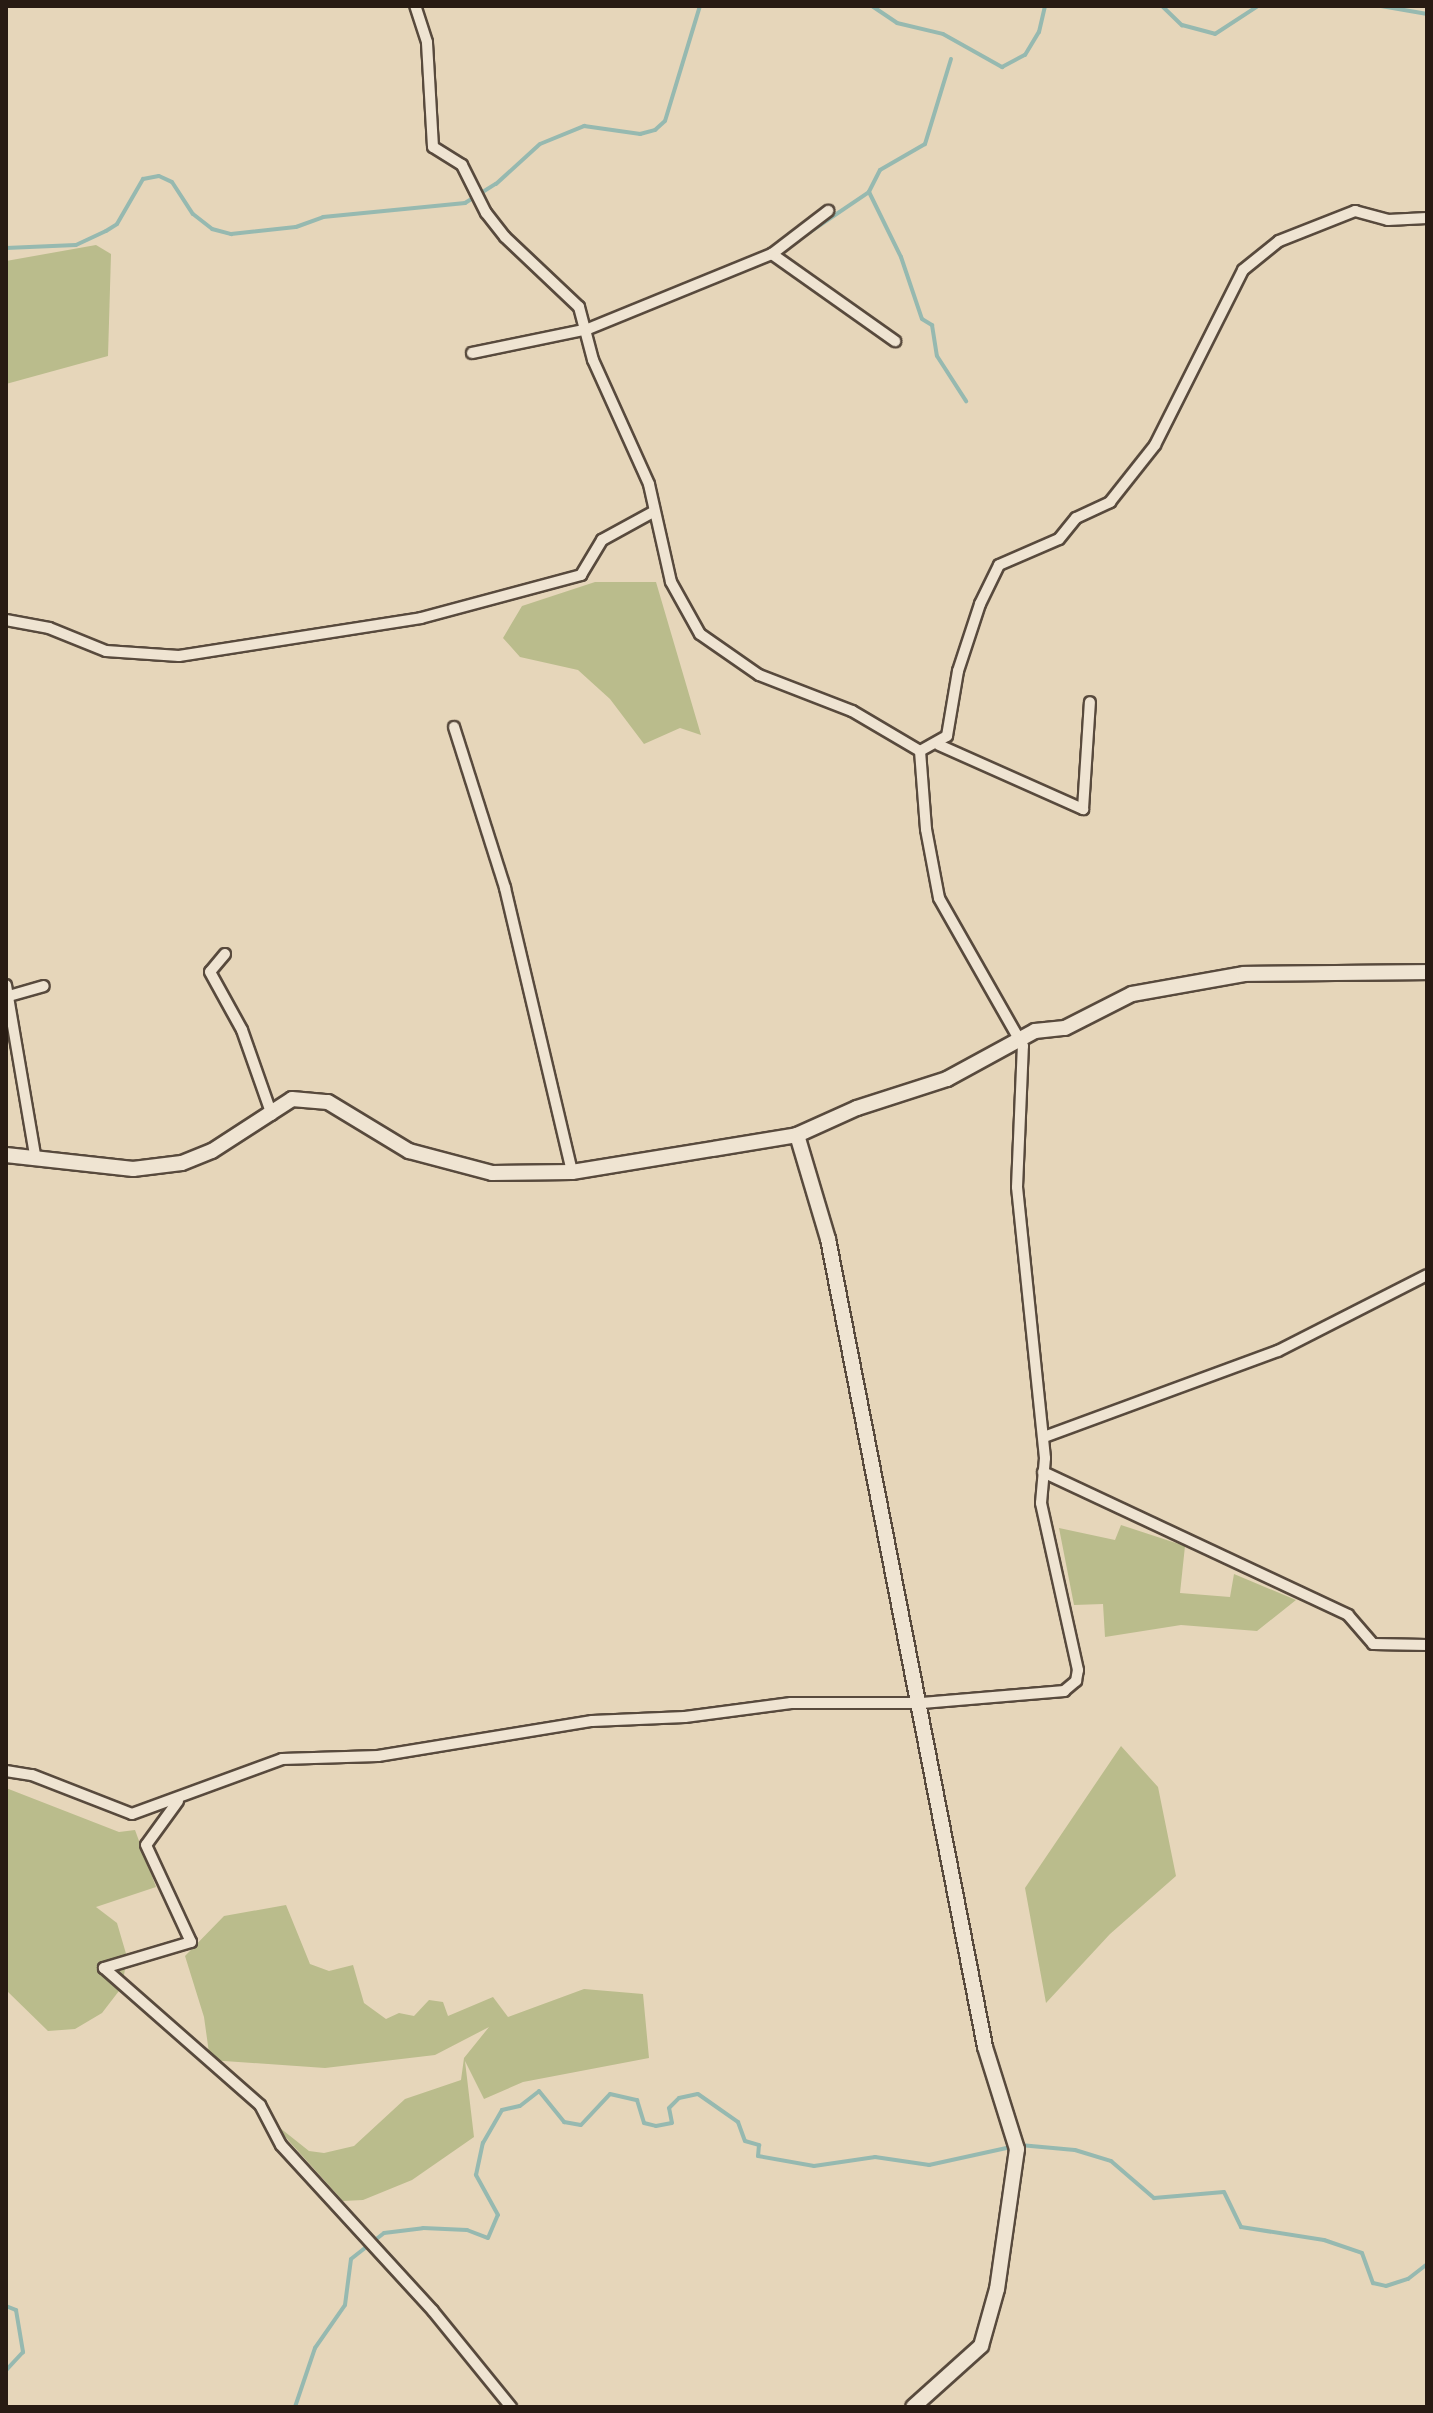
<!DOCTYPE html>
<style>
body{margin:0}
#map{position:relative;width:1433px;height:2413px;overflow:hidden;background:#e6d6ba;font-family:"Gentium Book Plus",serif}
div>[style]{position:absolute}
.green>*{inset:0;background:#babc8c}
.stream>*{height:4px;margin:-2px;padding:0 2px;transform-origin:2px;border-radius:2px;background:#96b9b0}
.roads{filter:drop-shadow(2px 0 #584a3d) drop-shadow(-2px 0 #584a3d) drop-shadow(0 2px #584a3d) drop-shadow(0 -2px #584a3d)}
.street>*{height:10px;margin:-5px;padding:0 5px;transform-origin:5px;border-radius:5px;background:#efe4d2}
.secondary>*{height:14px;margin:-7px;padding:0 7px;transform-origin:7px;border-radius:7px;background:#efe4d2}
span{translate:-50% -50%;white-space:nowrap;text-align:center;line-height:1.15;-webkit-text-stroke:8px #efe4d2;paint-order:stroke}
.frame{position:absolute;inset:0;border:8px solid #281b13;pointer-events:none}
</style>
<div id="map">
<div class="green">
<div style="clip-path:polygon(96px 245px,111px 254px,108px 356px,6px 384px,6px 261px)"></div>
<div style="clip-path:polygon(595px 582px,656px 582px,701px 735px,680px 728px,644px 744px,610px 699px,578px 670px,520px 657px,503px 638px,522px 606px)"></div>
<div style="clip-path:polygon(1121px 1525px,1185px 1546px,1180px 1593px,1230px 1597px,1234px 1574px,1296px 1600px,1257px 1631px,1181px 1625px,1105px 1637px,1103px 1604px,1074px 1605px,1059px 1528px,1115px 1540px)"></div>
<div style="clip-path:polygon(1121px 1746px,1158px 1787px,1176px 1876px,1110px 1934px,1046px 2003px,1025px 1888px)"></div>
<div style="clip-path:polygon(6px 1788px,119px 1832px,135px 1830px,156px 1887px,96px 1907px,117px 1923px,127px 1957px,122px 1987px,102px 2013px,75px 2029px,48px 2031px,6px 1990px)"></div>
<div style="clip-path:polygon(286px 1905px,310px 1964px,329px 1971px,353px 1965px,364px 2003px,386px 2019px,399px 2013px,414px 2016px,429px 2000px,443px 2002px,448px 2016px,493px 1997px,508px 2017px,584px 1989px,643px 1994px,649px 2058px,523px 2082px,484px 2099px,465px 2061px,474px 2137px,412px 2180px,363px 2200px,343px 2201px,270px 2120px,309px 2151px,324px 2153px,354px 2146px,405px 2099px,461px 2080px,464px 2058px,489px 2027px,435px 2055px,325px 2068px,210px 2060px,204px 2017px,185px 1956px,224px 1916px)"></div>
</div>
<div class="stream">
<div style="left:872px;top:6px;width:30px;rotate:34deg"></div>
<div style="left:897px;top:23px;width:47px;rotate:13.4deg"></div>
<div style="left:943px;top:34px;width:68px;rotate:29.2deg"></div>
<div style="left:1002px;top:67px;width:26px;rotate:-28deg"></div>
<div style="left:1025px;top:55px;width:27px;rotate:-59deg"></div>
<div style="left:1039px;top:32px;width:27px;rotate:-77deg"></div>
<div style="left:1162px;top:6px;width:28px;rotate:44deg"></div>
<div style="left:1182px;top:25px;width:34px;rotate:15deg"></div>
<div style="left:1215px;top:34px;width:51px;rotate:-33.1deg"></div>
<div style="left:1381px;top:6px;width:47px;rotate:9.9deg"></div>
<div style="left:951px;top:59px;width:89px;rotate:107deg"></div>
<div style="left:925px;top:144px;width:52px;rotate:150deg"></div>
<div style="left:880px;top:170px;width:25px;rotate:117deg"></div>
<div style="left:869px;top:192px;width:72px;rotate:63.8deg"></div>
<div style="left:901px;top:257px;width:65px;rotate:71.3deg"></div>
<div style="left:922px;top:319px;width:12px;rotate:31deg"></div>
<div style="left:932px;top:325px;width:31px;rotate:81deg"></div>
<div style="left:937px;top:356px;width:54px;rotate:57.2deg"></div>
<div style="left:798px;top:240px;width:86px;rotate:-34.1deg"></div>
<div style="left:6px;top:248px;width:70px;rotate:-2.5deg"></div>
<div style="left:76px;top:245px;width:33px;rotate:-25deg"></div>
<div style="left:106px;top:231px;width:13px;rotate:-32deg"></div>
<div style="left:117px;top:224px;width:52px;rotate:-60deg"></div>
<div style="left:143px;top:179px;width:16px;rotate:-11deg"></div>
<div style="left:159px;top:176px;width:14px;rotate:25deg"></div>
<div style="left:172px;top:182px;width:38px;rotate:57deg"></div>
<div style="left:193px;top:214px;width:24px;rotate:38deg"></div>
<div style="left:212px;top:229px;width:20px;rotate:15deg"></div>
<div style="left:231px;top:234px;width:65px;rotate:-6.1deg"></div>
<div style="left:296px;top:227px;width:29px;rotate:-20deg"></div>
<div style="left:323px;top:217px;width:143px;rotate:-5.6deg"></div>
<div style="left:465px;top:203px;width:36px;rotate:-32deg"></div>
<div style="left:496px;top:184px;width:59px;rotate:-42.3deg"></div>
<div style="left:540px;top:144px;width:48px;rotate:-22.2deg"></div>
<div style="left:584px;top:126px;width:57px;rotate:8.1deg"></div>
<div style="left:640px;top:134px;width:16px;rotate:-15deg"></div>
<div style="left:655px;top:130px;width:13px;rotate:-42deg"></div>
<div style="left:665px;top:121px;width:120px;rotate:-73.1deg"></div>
<div style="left:1020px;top:2145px;width:55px;rotate:5.2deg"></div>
<div style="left:1075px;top:2150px;width:38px;rotate:17deg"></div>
<div style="left:1111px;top:2161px;width:57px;rotate:40.7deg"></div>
<div style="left:1154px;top:2198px;width:70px;rotate:-4.9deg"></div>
<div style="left:1224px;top:2192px;width:39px;rotate:64deg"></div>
<div style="left:1241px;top:2227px;width:84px;rotate:8.9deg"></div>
<div style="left:1324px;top:2240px;width:40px;rotate:18.9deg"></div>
<div style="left:1362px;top:2253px;width:32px;rotate:70deg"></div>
<div style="left:1373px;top:2283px;width:13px;rotate:13deg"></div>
<div style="left:1386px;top:2286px;width:23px;rotate:-18deg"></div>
<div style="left:1408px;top:2279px;width:24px;rotate:-38deg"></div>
<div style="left:6px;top:2306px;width:11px;rotate:22deg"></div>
<div style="left:16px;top:2310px;width:43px;rotate:80.5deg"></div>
<div style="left:23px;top:2352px;width:25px;rotate:133deg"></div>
<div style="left:295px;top:2407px;width:62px;rotate:-71.3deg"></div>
<div style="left:315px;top:2348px;width:52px;rotate:-55.1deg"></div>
<div style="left:345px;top:2305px;width:46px;rotate:-82.6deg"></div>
<div style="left:351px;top:2259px;width:42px;rotate:-38.2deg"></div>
<div style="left:384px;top:2233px;width:39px;rotate:-7deg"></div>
<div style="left:423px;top:2228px;width:44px;rotate:2.6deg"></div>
<div style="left:467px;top:2230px;width:22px;rotate:21deg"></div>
<div style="left:488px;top:2238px;width:25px;rotate:-67deg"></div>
<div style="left:498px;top:2215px;width:46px;rotate:-118.8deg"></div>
<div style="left:476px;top:2175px;width:33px;rotate:-78deg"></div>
<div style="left:483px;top:2143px;width:38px;rotate:-60deg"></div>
<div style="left:502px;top:2110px;width:18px;rotate:-13deg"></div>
<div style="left:520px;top:2106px;width:24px;rotate:-38deg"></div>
<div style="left:539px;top:2091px;width:40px;rotate:51deg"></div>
<div style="left:564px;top:2122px;width:17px;rotate:10deg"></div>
<div style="left:581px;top:2125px;width:42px;rotate:-46.9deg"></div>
<div style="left:610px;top:2094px;width:28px;rotate:13deg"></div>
<div style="left:637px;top:2100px;width:24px;rotate:73deg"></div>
<div style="left:644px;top:2123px;width:12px;rotate:14deg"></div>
<div style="left:656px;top:2126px;width:16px;rotate:-11deg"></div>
<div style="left:672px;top:2123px;width:15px;rotate:-101deg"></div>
<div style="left:669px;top:2108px;width:14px;rotate:-45deg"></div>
<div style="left:679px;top:2098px;width:19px;rotate:-12deg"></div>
<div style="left:698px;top:2094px;width:49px;rotate:35deg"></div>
<div style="left:738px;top:2122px;width:20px;rotate:70deg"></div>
<div style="left:745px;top:2141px;width:15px;rotate:16deg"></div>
<div style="left:759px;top:2145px;width:11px;rotate:95deg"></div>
<div style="left:758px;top:2156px;width:57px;rotate:10.1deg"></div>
<div style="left:814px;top:2166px;width:62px;rotate:-8.4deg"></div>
<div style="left:875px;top:2157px;width:55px;rotate:8.4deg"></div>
<div style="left:929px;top:2165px;width:84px;rotate:-12.4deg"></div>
</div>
<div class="roads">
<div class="street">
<div style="left:772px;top:254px;width:151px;rotate:35.3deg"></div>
<div style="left:472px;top:353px;width:118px;rotate:-11.7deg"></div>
<div style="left:588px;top:329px;width:199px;rotate:-22.2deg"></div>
<div style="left:772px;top:254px;width:71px;rotate:-37.5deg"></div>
<div style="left:6px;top:620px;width:44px;rotate:10.5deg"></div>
<div style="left:49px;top:628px;width:61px;rotate:22deg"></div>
<div style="left:106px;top:651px;width:73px;rotate:3.9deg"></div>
<div style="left:179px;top:656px;width:245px;rotate:-8.9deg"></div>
<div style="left:421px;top:618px;width:166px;rotate:-15deg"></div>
<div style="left:581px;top:575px;width:41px;rotate:-59deg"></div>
<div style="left:602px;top:540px;width:58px;rotate:-28.8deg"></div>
<div style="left:454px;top:727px;width:169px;rotate:72.4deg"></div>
<div style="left:505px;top:888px;width:292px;rotate:76.7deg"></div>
<div style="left:939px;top:745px;width:158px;rotate:24deg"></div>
<div style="left:1083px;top:809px;width:107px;rotate:-86.3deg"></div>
<div style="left:920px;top:751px;width:31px;rotate:-29deg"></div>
<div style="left:947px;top:736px;width:66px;rotate:-80.4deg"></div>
<div style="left:958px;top:671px;width:71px;rotate:-71.8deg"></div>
<div style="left:980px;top:604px;width:43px;rotate:-64deg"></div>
<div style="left:999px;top:565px;width:65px;rotate:-23.4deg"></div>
<div style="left:1059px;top:539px;width:27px;rotate:-51deg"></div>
<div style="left:1076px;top:518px;width:38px;rotate:-25deg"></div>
<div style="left:1110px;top:502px;width:73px;rotate:-51.7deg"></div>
<div style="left:1155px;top:445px;width:196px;rotate:-63.3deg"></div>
<div style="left:1243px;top:270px;width:46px;rotate:-38.9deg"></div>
<div style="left:1279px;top:241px;width:82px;rotate:-21.5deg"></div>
<div style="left:1355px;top:211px;width:34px;rotate:15deg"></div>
<div style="left:1388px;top:220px;width:39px;rotate:-3deg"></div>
<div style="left:225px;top:954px;width:23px;rotate:130deg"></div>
<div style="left:210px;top:972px;width:66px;rotate:61.1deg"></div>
<div style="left:242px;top:1030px;width:90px;rotate:70.6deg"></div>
<div style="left:6px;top:985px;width:172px;rotate:80.3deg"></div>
<div style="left:9px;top:996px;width:36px;rotate:-16deg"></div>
<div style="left:1044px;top:1437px;width:249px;rotate:-20.2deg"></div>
<div style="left:1278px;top:1351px;width:167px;rotate:-27deg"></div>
<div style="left:1043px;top:1472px;width:337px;rotate:25.1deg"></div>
<div style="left:1348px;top:1615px;width:38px;rotate:49deg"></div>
<div style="left:1373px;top:1644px;width:54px;rotate:1.1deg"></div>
<div style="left:6px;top:1771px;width:26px;rotate:9deg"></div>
<div style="left:32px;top:1775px;width:107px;rotate:21.3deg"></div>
<div style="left:132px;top:1814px;width:160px;rotate:-20.1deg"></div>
<div style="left:282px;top:1759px;width:96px;rotate:-1.8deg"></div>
<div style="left:378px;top:1756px;width:217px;rotate:-9.3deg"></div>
<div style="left:592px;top:1721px;width:93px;rotate:-2.5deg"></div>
<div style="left:685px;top:1717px;width:107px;rotate:-7.5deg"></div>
<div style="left:791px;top:1703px;width:131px"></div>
<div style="left:922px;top:1703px;width:143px;rotate:-4.8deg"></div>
<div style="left:1064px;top:1691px;width:16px;rotate:-40deg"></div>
<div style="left:1076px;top:1681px;width:11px;rotate:-80deg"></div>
<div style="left:1078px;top:1670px;width:171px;rotate:-102.5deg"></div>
<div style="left:1041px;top:1503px;width:45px;rotate:-84.9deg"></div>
<div style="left:1045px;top:1458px;width:272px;rotate:-95.9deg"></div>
<div style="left:1017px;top:1187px;width:141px;rotate:-87.6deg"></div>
<div style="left:1023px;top:1046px;width:170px;rotate:-119.6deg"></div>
<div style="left:939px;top:898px;width:70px;rotate:-100.7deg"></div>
<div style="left:926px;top:829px;width:78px;rotate:-94.4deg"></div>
<div style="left:920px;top:751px;width:79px;rotate:-149.5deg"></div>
<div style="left:852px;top:711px;width:100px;rotate:-158.8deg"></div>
<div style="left:759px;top:675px;width:72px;rotate:-145.2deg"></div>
<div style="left:700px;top:634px;width:60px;rotate:-119.1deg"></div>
<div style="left:671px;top:582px;width:100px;rotate:-102.7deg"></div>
<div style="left:649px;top:484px;width:136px;rotate:-114.3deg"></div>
<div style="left:593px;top:360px;width:55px;rotate:-104.8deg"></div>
<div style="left:579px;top:307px;width:102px;rotate:-136.6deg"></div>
<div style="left:505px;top:237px;width:31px;rotate:-128deg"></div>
<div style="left:486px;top:213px;width:54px;rotate:-116.6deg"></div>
<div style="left:462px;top:165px;width:34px;rotate:-148deg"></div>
<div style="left:433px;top:147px;width:105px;rotate:-93.3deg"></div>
<div style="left:427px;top:42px;width:38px;rotate:-108deg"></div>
<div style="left:178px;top:1801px;width:54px;rotate:126deg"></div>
<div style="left:146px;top:1845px;width:107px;rotate:65.1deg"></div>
<div style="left:191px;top:1942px;width:91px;rotate:163.4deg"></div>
<div style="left:104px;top:1968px;width:208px;rotate:41.3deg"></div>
<div style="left:260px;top:2105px;width:45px;rotate:62.3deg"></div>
<div style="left:281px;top:2145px;width:225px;rotate:47.5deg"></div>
<div style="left:433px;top:2311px;width:124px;rotate:50.9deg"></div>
</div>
<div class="secondary">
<div style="left:797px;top:1135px;width:109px;rotate:73.4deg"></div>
<div style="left:828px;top:1239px;width:823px;rotate:79deg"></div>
<div style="left:985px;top:2047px;width:107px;rotate:72.6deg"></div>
<div style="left:1017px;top:2149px;width:141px;rotate:98.1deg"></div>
<div style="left:997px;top:2289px;width:59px;rotate:105.7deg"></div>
<div style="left:981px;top:2346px;width:91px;rotate:138.1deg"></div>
<div style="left:6px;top:1155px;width:128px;rotate:6.3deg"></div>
<div style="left:133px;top:1169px;width:49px;rotate:-7deg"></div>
<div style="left:182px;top:1163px;width:32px;rotate:-22deg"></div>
<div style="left:212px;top:1151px;width:95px;rotate:-33deg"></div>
<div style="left:292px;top:1099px;width:36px;rotate:5deg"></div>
<div style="left:328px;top:1102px;width:95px;rotate:31.2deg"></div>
<div style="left:409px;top:1151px;width:86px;rotate:14.8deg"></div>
<div style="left:492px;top:1173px;width:80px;rotate:-0.7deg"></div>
<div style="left:572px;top:1172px;width:228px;rotate:-9.3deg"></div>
<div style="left:797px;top:1135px;width:66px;rotate:-24.2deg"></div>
<div style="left:857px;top:1108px;width:95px;rotate:-17.9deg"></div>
<div style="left:947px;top:1079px;width:100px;rotate:-28.6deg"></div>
<div style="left:1035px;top:1031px;width:30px;rotate:-6deg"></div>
<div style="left:1065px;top:1028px;width:75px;rotate:-26.9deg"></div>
<div style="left:1132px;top:994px;width:114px;rotate:-10.1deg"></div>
<div style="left:1244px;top:974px;width:183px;rotate:-0.6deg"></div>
</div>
</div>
<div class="frame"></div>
</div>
